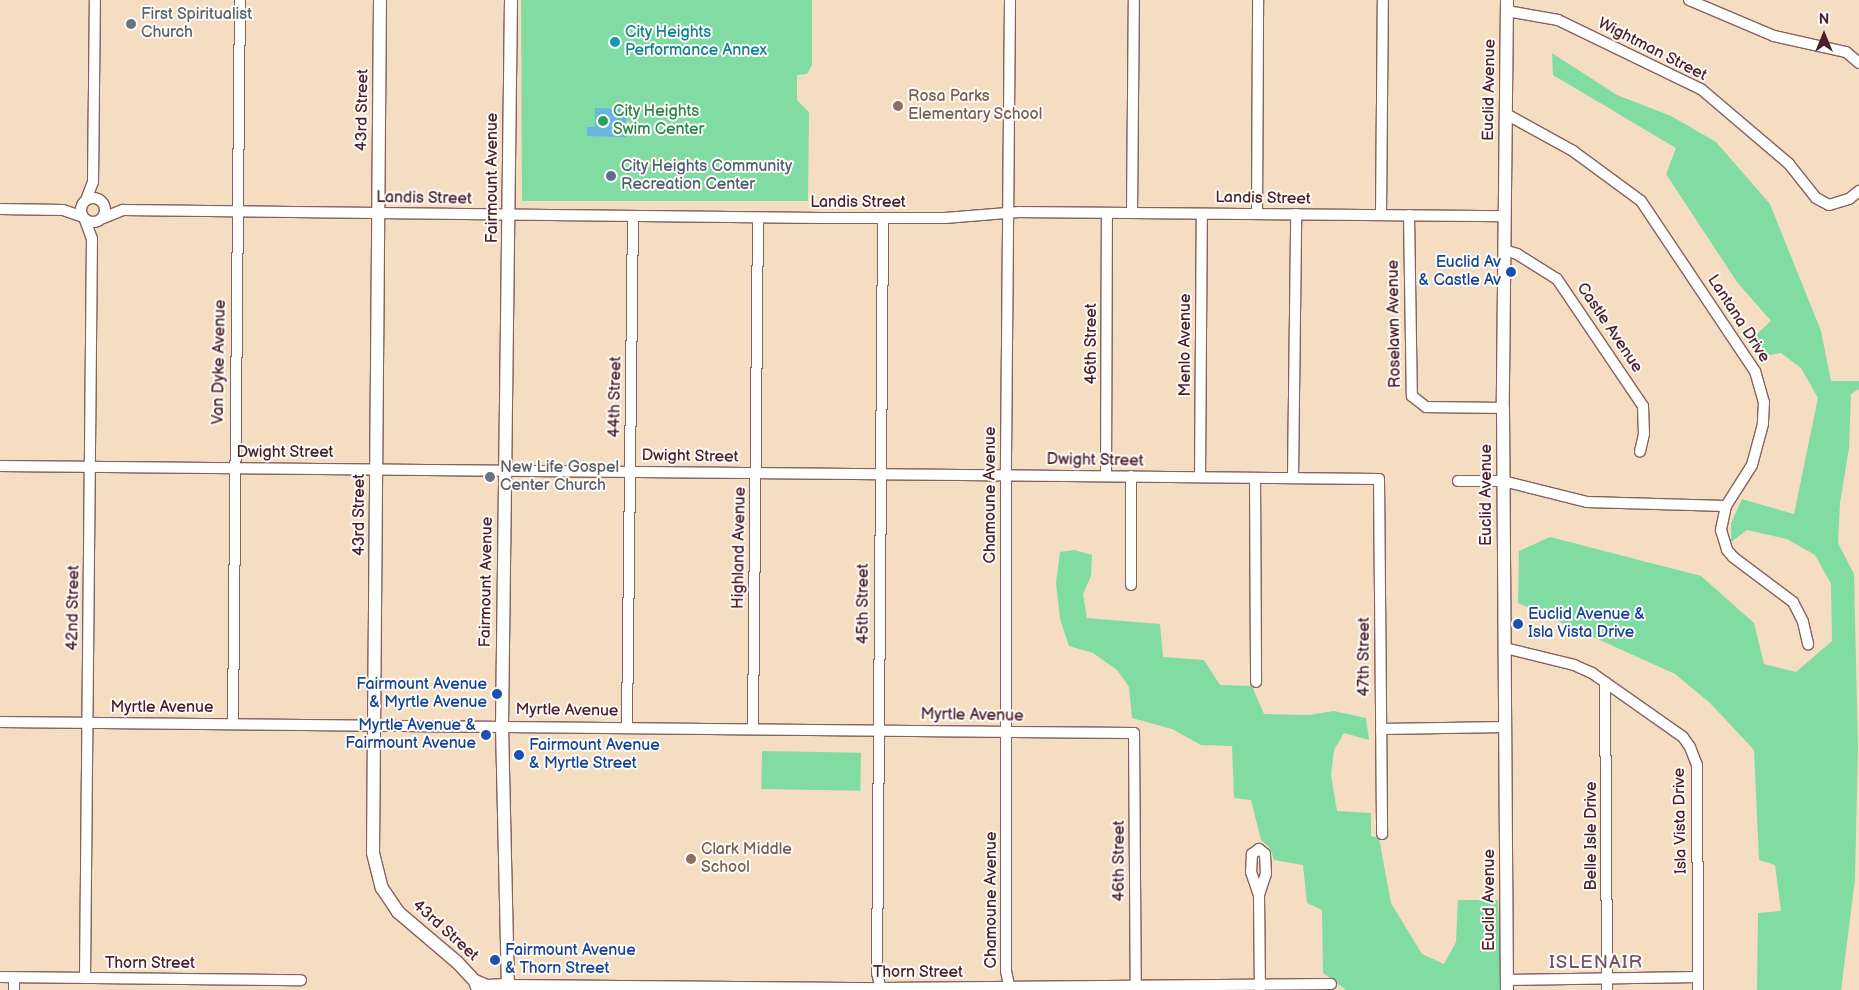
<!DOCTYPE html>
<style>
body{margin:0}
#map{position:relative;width:1859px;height:990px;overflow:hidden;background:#f5ddc2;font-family:"Balsamiq Sans",sans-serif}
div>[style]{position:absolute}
.green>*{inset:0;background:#81dca3;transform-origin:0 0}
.water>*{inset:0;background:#68b6e2}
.roads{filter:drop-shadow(1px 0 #866260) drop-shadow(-1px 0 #866260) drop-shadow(0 1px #866260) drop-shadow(0 -1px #866260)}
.minor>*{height:10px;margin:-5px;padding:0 5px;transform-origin:5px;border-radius:5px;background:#fff}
.minor>.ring{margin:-5px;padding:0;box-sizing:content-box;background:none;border:10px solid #fff;border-radius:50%}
.major>*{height:12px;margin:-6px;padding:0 6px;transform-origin:6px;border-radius:6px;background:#fff}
.dots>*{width:14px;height:14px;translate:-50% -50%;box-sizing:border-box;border:2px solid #fdfcf7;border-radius:50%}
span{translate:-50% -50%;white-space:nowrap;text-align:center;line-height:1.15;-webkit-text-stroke:4px #fdfcf7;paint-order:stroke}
.worship-label{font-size:16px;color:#5b616d}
.left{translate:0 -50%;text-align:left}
.culture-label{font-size:16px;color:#0d838f}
.street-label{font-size:16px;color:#4a1f2b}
.education-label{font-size:16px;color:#785e54}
.leisure-label{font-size:16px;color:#27864d}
.service-label{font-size:16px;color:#4e5e75}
.transit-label{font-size:16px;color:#164399}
.right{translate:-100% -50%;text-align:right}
.quarter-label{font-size:19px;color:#73536a;letter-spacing:1px}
.north{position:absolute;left:1799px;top:10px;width:50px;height:50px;-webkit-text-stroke:4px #fdfcf7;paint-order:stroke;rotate:0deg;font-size:14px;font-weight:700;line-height:20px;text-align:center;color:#4a1f2b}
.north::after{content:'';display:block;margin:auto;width:18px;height:22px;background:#4a1f2b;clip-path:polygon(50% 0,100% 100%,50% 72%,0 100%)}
</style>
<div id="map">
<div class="green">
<div style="clip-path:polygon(521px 0,812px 0,812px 65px,807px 74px,797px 75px,797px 100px,809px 112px,808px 201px,522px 201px)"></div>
<div style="clip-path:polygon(1552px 53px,1617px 95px,1671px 116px,1716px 142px,1770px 204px,1821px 331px,1831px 381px,1859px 381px,1859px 389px,1851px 394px,1849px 448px,1840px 503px,1838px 543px,1854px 574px,1858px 748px,1855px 879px,1841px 990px,1757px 990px,1758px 913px,1781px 911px,1775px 865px,1759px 860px,1754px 750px,1710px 703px,1675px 674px,1518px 603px,1519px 551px,1550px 537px,1701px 576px,1754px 623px,1764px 664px,1796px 672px,1832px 641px,1831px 584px,1815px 555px,1787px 539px,1747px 530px,1731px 542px,1731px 523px,1742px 499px,1794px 514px,1818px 398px,1801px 368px,1781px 353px,1759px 357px,1749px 341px,1771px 321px,1737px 282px,1666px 174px,1676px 148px,1553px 75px)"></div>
<div style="clip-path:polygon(1074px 550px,1092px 555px,1091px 576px,1083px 594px,1087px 618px,1160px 624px,1163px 657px,1204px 660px,1220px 685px,1252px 686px,1264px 714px,1309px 715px,1334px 711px,1366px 718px,1369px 740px,1344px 733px,1334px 750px,1331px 775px,1337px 811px,1371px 813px,1371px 836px,1379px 838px,1391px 903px,1422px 954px,1444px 964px,1456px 942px,1458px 900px,1498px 900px,1502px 990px,1346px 990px,1323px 973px,1322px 910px,1307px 903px,1303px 865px,1274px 860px,1270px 848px,1261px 840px,1251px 800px,1234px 798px,1232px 746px,1201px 745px,1172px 729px,1132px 718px,1129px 687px,1117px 670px,1093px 653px,1069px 646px,1060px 619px,1056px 583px,1060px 552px)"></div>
<div style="left:762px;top:751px;width:99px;height:38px;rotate:1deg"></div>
</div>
<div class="water">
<div style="clip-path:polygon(595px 108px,626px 109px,626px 137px,587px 136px,587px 127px,595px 127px)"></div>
</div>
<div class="roads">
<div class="minor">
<div style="left:1010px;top:0;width:475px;rotate:90.5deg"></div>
<div style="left:1006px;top:475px;width:496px;rotate:90deg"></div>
<div style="left:1006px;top:971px;width:19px;rotate:78deg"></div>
<div style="left:1689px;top:0;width:92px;rotate:23deg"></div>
<div style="left:1774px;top:36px;width:74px;rotate:12.5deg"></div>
<div style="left:1846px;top:52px;width:17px;rotate:40deg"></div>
<div style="left:1507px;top:11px;width:52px;rotate:10deg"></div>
<div style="left:1558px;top:20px;width:159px;rotate:25.8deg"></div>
<div style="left:1701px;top:89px;width:116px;rotate:40.4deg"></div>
<div style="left:1789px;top:164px;width:43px;rotate:51.5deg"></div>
<div style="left:1816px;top:198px;width:15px;rotate:28deg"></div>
<div style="left:1829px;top:205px;width:21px;rotate:-17deg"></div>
<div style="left:1849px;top:199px;width:13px;rotate:-39deg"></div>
<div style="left:1506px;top:114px;width:77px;rotate:28.9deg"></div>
<div style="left:1573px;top:151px;width:84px;rotate:36.3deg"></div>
<div style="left:1641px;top:201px;width:205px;rotate:56.2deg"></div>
<div style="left:1755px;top:371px;width:32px;rotate:74deg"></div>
<div style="left:1764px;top:402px;width:22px;rotate:93deg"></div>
<div style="left:1763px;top:424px;width:42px;rotate:105deg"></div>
<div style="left:1752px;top:465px;width:49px;rotate:122.4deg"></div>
<div style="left:1726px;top:506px;width:25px;rotate:102deg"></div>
<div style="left:1721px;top:530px;width:21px;rotate:73deg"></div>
<div style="left:1727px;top:550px;width:9px;rotate:49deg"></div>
<div style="left:1733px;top:557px;width:75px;rotate:36.9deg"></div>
<div style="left:1793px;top:602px;width:22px;rotate:63deg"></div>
<div style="left:1803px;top:622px;width:23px;rotate:77deg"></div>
<div class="ring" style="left:81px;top:198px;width:14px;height:14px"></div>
<div style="left:86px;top:200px;width:19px;rotate:-69deg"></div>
<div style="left:93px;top:182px;width:182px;rotate:-89.4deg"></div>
<div style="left:0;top:209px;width:63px;rotate:0.9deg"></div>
<div style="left:63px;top:210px;width:21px;rotate:19deg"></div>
<div style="left:1132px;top:213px;width:213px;rotate:-89.5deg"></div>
<div style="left:1257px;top:214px;width:214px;rotate:-89.7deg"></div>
<div style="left:1381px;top:215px;width:215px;rotate:-89.5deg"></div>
<div style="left:1409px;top:215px;width:181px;rotate:89.1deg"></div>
<div style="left:1412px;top:396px;width:18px;rotate:38deg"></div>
<div style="left:1426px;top:407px;width:77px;rotate:0.7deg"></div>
<div style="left:103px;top:218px;width:22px;rotate:-22deg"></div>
<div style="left:123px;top:210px;width:699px;rotate:0.66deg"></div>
<div style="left:822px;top:218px;width:123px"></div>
<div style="left:945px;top:218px;width:74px;rotate:-4.6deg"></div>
<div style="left:1019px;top:212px;width:485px;rotate:0.5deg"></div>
<div style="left:1504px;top:250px;width:14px;rotate:17deg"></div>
<div style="left:1517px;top:254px;width:47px;rotate:32deg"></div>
<div style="left:1557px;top:279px;width:153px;rotate:55.9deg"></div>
<div style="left:1643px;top:406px;width:28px;rotate:88deg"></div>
<div style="left:1644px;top:434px;width:18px;rotate:103deg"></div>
<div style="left:0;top:466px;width:1379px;rotate:0.54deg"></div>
<div style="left:1379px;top:479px;width:355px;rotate:89.5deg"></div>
<div style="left:1106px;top:476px;width:263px;rotate:-89.8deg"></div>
<div style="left:1131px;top:476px;width:109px;rotate:90deg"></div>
<div style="left:1200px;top:477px;width:263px;rotate:-89.6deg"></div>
<div style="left:1255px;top:478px;width:204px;rotate:89.7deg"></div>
<div style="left:1293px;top:478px;width:264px;rotate:-89.3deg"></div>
<div style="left:1458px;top:481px;width:45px"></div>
<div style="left:1503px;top:481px;width:87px;rotate:14deg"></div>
<div style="left:1587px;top:502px;width:139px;rotate:1.6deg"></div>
<div style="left:1505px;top:648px;width:71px;rotate:13.8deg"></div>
<div style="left:1574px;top:665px;width:20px;rotate:24deg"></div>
<div style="left:1592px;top:673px;width:111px;rotate:35.1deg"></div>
<div style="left:1683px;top:737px;width:12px;rotate:55deg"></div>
<div style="left:1690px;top:747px;width:19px;rotate:69deg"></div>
<div style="left:1697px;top:765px;width:225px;rotate:89.7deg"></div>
<div style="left:1605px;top:682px;width:308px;rotate:89.6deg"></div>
<div style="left:0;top:722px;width:1134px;rotate:0.56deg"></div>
<div style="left:1134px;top:733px;width:257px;rotate:89.6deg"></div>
<div style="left:233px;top:724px;width:724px;rotate:-89.45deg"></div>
<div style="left:627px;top:727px;width:510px;rotate:-89.33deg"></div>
<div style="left:753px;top:728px;width:510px;rotate:-89.44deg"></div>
<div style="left:1381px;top:729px;width:125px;rotate:-0.9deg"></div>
<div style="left:1259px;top:895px;width:22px;rotate:-72deg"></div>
<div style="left:1266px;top:874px;width:20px;rotate:-93deg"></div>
<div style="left:1265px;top:854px;width:8px;rotate:-140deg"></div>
<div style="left:1259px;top:849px;width:9px;rotate:144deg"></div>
<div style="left:1252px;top:854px;width:18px;rotate:93deg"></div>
<div style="left:1251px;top:872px;width:24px;rotate:71deg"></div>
<div style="left:1259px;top:895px;width:95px;rotate:89.4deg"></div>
<div style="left:0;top:977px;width:301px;rotate:0.6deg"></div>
<div style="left:85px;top:978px;width:739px;rotate:-89.46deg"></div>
<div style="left:92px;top:239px;width:20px;rotate:-110deg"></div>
<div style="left:1507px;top:980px;width:191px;rotate:-0.9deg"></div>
<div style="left:506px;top:985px;width:375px;rotate:0.5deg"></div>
<div style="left:881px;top:988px;width:450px;rotate:-0.5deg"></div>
<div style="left:14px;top:990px;width:12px;rotate:-90deg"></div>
<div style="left:881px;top:990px;width:17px;rotate:-103deg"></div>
<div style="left:877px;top:973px;width:755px;rotate:-89.54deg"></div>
</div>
<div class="major">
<div style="left:380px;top:0;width:853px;rotate:90.47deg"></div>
<div style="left:373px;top:853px;width:36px;rotate:76deg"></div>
<div style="left:382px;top:888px;width:29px;rotate:56deg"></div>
<div style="left:398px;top:912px;width:77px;rotate:40.3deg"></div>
<div style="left:457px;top:962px;width:26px;rotate:47deg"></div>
<div style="left:475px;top:981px;width:9px;rotate:72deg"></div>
<div style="left:1507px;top:0;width:408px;rotate:90.6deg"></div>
<div style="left:1503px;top:408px;width:582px;rotate:89.61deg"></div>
<div style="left:475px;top:981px;width:13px;rotate:23deg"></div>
<div style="left:487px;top:986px;width:19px;rotate:-3deg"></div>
<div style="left:508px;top:990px;width:264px;rotate:-91.3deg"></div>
<div style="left:502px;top:726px;width:726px;rotate:-89.29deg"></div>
</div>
</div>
<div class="dots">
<div style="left:131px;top:24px;background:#6b7280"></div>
<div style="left:615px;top:42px;background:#0f9aa8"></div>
<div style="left:898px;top:106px;background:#8d6e63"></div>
<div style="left:603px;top:121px;background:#2e9e5b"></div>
<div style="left:611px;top:176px;background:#5c6f8a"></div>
<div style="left:1511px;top:272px;background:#1a4fb4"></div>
<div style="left:490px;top:477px;background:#6b7280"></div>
<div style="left:1518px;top:624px;background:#1a4fb4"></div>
<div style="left:497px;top:694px;background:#1a4fb4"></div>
<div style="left:486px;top:735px;background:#1a4fb4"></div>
<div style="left:519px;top:755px;background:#1a4fb4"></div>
<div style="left:691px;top:859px;background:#8d6e63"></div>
<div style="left:495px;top:960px;background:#1a4fb4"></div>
</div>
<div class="worship-label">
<span class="left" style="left:141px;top:24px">First Spiritualist<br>Church</span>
<span class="left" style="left:500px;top:477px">New Life Gospel<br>Center Church</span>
</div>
<div class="culture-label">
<span class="left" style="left:625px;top:42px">City Heights<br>Performance Annex</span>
</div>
<div class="street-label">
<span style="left:1652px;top:50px;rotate:27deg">Wightman Street</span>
<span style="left:1490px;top:90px;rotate:-89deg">Euclid Avenue</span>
<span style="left:363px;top:110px;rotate:-89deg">43rd Street</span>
<span style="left:493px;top:178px;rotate:-90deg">Fairmount Avenue</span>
<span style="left:424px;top:199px;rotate:1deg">Landis Street</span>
<span style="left:1263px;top:199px;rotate:1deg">Landis Street</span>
<span style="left:858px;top:203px">Landis Street</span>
<span style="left:1738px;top:319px;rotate:57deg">Lantana Drive</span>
<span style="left:1395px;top:324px;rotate:-91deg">Roselawn Avenue</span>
<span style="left:1609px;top:328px;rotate:56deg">Castle Avenue</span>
<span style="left:1092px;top:344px;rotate:-90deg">46th Street</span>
<span style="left:1186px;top:345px;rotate:-90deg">Menlo Avenue</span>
<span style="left:220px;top:362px;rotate:-89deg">Van Dyke Avenue</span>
<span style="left:616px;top:397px;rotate:-89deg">44th Street</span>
<span style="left:285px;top:453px">Dwight Street</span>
<span style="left:690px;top:457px;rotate:1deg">Dwight Street</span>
<span style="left:1095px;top:461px;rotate:1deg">Dwight Street</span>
<span style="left:991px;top:495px;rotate:-90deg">Chamoune Avenue</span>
<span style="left:1487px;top:495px;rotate:-90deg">Euclid Avenue</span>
<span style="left:360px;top:515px;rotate:-90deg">43rd Street</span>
<span style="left:740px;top:548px;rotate:-89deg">Highland Avenue</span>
<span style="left:487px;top:582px;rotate:-89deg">Fairmount Avenue</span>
<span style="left:864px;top:604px;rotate:-90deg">45th Street</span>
<span style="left:74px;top:608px;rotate:-89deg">42nd Street</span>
<span style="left:1365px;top:657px;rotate:-90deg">47th Street</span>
<span style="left:162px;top:708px">Myrtle Avenue</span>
<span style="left:567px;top:711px;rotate:1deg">Myrtle Avenue</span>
<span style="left:972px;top:716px;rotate:1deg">Myrtle Avenue</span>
<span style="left:1681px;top:821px;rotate:-91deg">Isla Vista Drive</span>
<span style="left:1592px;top:836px;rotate:-90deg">Belle Isle Drive</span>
<span style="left:1120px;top:861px;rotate:-90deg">46th Street</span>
<span style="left:992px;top:900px;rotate:-90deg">Chamoune Avenue</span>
<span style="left:1490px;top:900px;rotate:-90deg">Euclid Avenue</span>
<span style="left:445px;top:931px;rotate:42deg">43rd Street</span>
<span style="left:150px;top:964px">Thorn Street</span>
<span style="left:918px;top:973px">Thorn Street</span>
</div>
<div class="education-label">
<span class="left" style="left:908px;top:106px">Rosa Parks<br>Elementary School</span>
<span class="left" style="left:701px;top:859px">Clark Middle<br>School</span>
</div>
<div class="leisure-label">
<span class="left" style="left:613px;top:121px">City Heights<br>Swim Center</span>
</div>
<div class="service-label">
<span class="left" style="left:621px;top:176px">City Heights Community<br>Recreation Center</span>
</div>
<div class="transit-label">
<span class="right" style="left:1501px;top:272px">Euclid Av<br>&amp; Castle Av</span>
<span class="left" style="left:1528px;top:624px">Euclid Avenue &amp;<br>Isla Vista Drive</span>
<span class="right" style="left:487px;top:694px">Fairmount Avenue<br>&amp; Myrtle Avenue</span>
<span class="right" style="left:476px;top:735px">Myrtle Avenue &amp;<br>Fairmount Avenue</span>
<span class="left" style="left:529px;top:755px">Fairmount Avenue<br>&amp; Myrtle Street</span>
<span class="left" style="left:505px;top:960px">Fairmount Avenue<br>&amp; Thorn Street</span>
</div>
<div class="quarter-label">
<span style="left:1596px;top:963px">ISLENAIR</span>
</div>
<div class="north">N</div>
</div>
